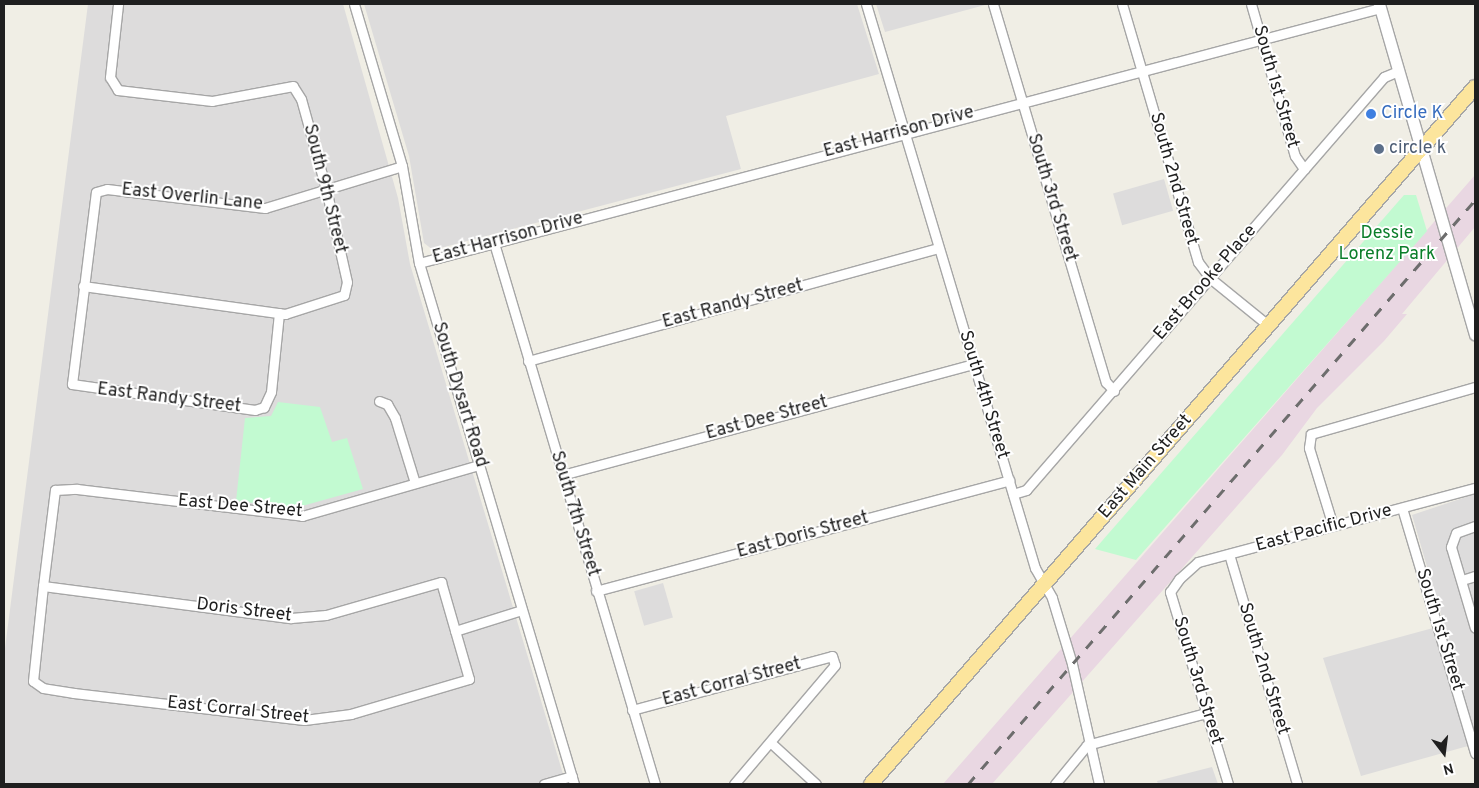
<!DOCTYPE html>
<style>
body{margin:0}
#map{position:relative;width:1479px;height:788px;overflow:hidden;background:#f0eee5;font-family:Overpass,sans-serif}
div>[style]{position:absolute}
.residential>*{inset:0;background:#dddcdc;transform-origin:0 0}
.industrial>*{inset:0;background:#e9d7e2}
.park>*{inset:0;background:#c2fad1}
.roads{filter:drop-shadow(1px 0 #a6a6a6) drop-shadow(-1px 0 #a6a6a6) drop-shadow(0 1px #a6a6a6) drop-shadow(0 -1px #a6a6a6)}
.minor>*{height:9px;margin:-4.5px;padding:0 4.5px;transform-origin:4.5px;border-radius:4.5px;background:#fff}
.tertiary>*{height:11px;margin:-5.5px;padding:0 5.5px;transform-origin:5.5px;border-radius:5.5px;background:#fff}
.primary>*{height:14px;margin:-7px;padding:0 7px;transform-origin:7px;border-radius:7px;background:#fce59d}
.rail>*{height:2.5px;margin-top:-1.25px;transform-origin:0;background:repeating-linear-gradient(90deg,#6d6d6d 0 10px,transparent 0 20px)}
.dots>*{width:14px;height:14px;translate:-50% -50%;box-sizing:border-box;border:2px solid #fff;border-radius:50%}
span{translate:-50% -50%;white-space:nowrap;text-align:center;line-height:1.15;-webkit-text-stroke:4px #fff;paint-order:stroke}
.street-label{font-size:18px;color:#1f1f1f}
.shop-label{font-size:18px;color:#366cbe}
.left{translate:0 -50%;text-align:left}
.service-label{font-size:18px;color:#4e5e75}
.park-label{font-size:18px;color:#0b7e2a}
.frame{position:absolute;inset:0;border:5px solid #1f1f1f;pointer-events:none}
.north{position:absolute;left:1419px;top:728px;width:50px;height:50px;-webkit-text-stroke:4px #fff;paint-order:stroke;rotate:165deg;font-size:14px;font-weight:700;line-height:20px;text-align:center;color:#1f1f1f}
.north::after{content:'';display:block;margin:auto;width:18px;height:22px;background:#1f1f1f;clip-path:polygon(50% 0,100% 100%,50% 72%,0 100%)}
</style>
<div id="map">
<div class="residential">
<div style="clip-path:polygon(88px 4px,343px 4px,398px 198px,410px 264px,566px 784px,4px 784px,4px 656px)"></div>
<div style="clip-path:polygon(364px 4px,857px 4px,879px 74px,726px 116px,741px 169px,433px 250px,424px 243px,409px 156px)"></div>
<div style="clip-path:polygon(876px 4px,984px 4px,985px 5px,885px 32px)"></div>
<div style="left:1164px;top:179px;width:33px;height:53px;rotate:74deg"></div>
<div style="clip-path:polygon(1475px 494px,1475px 744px,1361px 776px,1323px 658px,1444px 625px,1412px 515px)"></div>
<div style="left:663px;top:583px;width:36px;height:30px;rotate:74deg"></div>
<div style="clip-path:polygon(1212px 767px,1218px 784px,1158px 784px,1157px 781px)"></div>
</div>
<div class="industrial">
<div style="clip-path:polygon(1475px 175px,1475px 227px,1402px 314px,1407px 314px,1384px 341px,1317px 408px,1282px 455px,992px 784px,943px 784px)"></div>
</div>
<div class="park">
<div style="clip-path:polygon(1404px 195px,1416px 195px,1427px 231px,1136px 560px,1095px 549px)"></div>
<div style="clip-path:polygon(278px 402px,320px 407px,332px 442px,347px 438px,363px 489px,295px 508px,236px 501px,245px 418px,271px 416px)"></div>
</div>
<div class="roads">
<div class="minor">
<div style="left:354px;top:4px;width:169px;rotate:73.5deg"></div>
<div style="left:402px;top:166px;width:98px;rotate:80.1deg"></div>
<div style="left:419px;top:263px;width:544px;rotate:73.43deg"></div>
<div style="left:866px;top:4px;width:589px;rotate:73.32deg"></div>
<div style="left:1035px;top:568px;width:34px;rotate:60deg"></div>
<div style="left:1052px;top:598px;width:69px;rotate:73.1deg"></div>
<div style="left:1072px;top:664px;width:123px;rotate:77.3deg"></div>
<div style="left:993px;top:4px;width:395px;rotate:73.4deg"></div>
<div style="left:1106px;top:382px;width:12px;rotate:48deg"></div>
<div style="left:1122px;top:4px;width:269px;rotate:73.6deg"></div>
<div style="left:1198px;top:262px;width:20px;rotate:53deg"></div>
<div style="left:1210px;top:278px;width:76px;rotate:39.1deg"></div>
<div style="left:1251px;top:4px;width:158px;rotate:73.9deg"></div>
<div style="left:1295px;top:156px;width:16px;rotate:55deg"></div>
<div style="left:494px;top:243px;width:564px;rotate:73.43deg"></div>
<div style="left:419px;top:263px;width:994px;rotate:-14.86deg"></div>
<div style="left:83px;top:286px;width:204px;rotate:7.9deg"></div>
<div style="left:285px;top:314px;width:62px;rotate:-17.9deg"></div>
<div style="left:344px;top:295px;width:13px;rotate:-77deg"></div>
<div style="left:347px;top:282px;width:95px;rotate:-102.7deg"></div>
<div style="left:326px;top:189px;width:93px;rotate:-105.5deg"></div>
<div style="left:301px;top:99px;width:15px;rotate:-122deg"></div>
<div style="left:293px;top:86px;width:82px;rotate:169.5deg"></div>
<div style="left:212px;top:101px;width:95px;rotate:-173.3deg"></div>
<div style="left:118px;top:90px;width:15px;rotate:-122deg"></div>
<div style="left:110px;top:77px;width:73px;rotate:-83.7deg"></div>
<div style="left:279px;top:313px;width:79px;rotate:95.8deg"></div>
<div style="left:271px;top:392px;width:17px;rotate:115deg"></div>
<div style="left:264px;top:407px;width:9px;rotate:162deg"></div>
<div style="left:255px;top:410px;width:185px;rotate:-171.9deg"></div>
<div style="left:72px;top:384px;width:193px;rotate:-82.9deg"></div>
<div style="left:96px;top:192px;width:11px;rotate:-15deg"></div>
<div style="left:107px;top:189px;width:159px;rotate:6.9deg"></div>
<div style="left:265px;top:208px;width:143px;rotate:-17deg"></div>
<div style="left:528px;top:361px;width:425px;rotate:-15.4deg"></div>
<div style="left:379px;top:401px;width:9px;rotate:21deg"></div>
<div style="left:387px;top:404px;width:16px;rotate:60deg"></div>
<div style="left:395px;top:418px;width:68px;rotate:72.9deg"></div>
<div style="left:562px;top:475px;width:426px;rotate:-15.1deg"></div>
<div style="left:1013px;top:494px;width:14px;rotate:-17deg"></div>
<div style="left:1026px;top:490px;width:547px;rotate:-49.08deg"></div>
<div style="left:1384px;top:77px;width:15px;rotate:-23deg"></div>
<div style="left:1402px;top:508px;width:256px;rotate:73.4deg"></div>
<div style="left:1333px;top:526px;width:82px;rotate:-107.1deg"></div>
<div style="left:1309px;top:448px;width:14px;rotate:-82deg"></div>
<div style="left:1311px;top:434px;width:171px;rotate:-16deg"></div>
<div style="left:1475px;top:526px;width:20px;rotate:160deg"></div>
<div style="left:1456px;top:533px;width:15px;rotate:110deg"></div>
<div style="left:1451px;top:547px;width:84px;rotate:73.5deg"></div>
<div style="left:1229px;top:554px;width:240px;rotate:73.5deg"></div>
<div style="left:1462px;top:580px;width:14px;rotate:-17deg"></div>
<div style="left:43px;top:586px;width:250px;rotate:7.4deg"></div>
<div style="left:291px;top:618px;width:35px;rotate:-5deg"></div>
<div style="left:326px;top:615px;width:120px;rotate:-16deg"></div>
<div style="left:441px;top:582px;width:101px;rotate:73.9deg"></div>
<div style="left:469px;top:679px;width:123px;rotate:163.5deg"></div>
<div style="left:351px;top:714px;width:47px;rotate:172.7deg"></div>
<div style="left:304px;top:720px;width:232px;rotate:-173.3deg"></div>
<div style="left:74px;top:693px;width:31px;rotate:-171deg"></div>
<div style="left:43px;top:688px;width:12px;rotate:-145deg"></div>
<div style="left:33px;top:681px;width:96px;rotate:-84deg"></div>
<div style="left:43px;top:586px;width:97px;rotate:-82.9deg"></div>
<div style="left:55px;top:490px;width:22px;rotate:-3deg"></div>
<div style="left:77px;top:489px;width:227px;rotate:6.8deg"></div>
<div style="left:302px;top:516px;width:184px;rotate:-16.1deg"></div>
<div style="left:596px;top:591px;width:428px;rotate:-15deg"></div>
<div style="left:455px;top:631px;width:70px;rotate:-17.4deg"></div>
<div style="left:632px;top:710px;width:207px;rotate:-15.1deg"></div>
<div style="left:832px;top:656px;width:9px;rotate:72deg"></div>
<div style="left:835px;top:665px;width:156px;rotate:130.3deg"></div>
<div style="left:770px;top:742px;width:62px;rotate:42.4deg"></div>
<div style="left:544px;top:784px;width:29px;rotate:-16deg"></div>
<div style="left:1055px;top:784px;width:50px;rotate:-50.6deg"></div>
<div style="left:1087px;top:745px;width:123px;rotate:-15.1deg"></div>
<div style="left:1228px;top:784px;width:201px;rotate:-106.8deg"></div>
<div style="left:1170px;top:592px;width:16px;rotate:-55deg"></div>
<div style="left:1179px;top:579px;width:25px;rotate:-42deg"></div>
<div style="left:1198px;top:562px;width:287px;rotate:-15deg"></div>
</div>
<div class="tertiary">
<div style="left:1379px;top:4px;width:344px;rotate:73.8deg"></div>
</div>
<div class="primary">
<div style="left:871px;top:784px;width:922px;rotate:-49.09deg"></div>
</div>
</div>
<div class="rail">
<div style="left:968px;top:784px;width:773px;rotate:-49.04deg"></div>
</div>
<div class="dots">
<div style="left:1371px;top:114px;background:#3f7fe0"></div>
<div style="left:1379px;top:149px;background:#5c6f8a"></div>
</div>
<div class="street-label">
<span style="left:1275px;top:87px;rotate:74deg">South 1st Street</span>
<span style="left:899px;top:133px;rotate:-15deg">East Harrison Drive</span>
<span style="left:1173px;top:179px;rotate:74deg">South 2nd Street</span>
<span style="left:324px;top:189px;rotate:76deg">South 9th Street</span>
<span style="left:192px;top:198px;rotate:6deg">East Overlin Lane</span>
<span style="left:1051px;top:198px;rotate:73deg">South 3rd Street</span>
<span style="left:508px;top:239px;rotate:-15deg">East Harrison Drive</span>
<span style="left:1206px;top:283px;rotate:-49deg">East Brooke Place</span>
<span style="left:733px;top:305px;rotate:-15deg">East Randy Street</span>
<span style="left:459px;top:395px;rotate:73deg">South Dysart Road</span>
<span style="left:983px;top:395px;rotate:73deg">South 4th Street</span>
<span style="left:169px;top:399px;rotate:7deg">East Randy Street</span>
<span style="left:767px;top:419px;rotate:-15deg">East Dee Street</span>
<span style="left:1146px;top:467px;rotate:-49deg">East Main Street</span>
<span style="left:240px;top:507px;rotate:5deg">East Dee Street</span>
<span style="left:574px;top:514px;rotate:73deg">South 7th Street</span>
<span style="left:1324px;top:529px;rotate:-15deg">East Pacific Drive</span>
<span style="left:803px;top:536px;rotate:-15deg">East Doris Street</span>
<span style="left:244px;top:611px;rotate:7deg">Doris Street</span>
<span style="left:1439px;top:630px;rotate:73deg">South 1st Street</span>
<span style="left:1263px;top:669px;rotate:73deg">South 2nd Street</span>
<span style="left:1197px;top:681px;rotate:73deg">South 3rd Street</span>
<span style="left:732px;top:683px;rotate:-15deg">East Corral Street</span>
<span style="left:238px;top:711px;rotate:6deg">East Corral Street</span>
</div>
<div class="shop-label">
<span class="left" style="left:1381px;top:114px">Circle K</span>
</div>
<div class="service-label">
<span class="left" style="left:1389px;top:149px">circle k</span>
</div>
<div class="park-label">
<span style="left:1387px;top:245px">Dessie<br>Lorenz Park</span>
</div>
<div class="frame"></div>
<div class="north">N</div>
</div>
